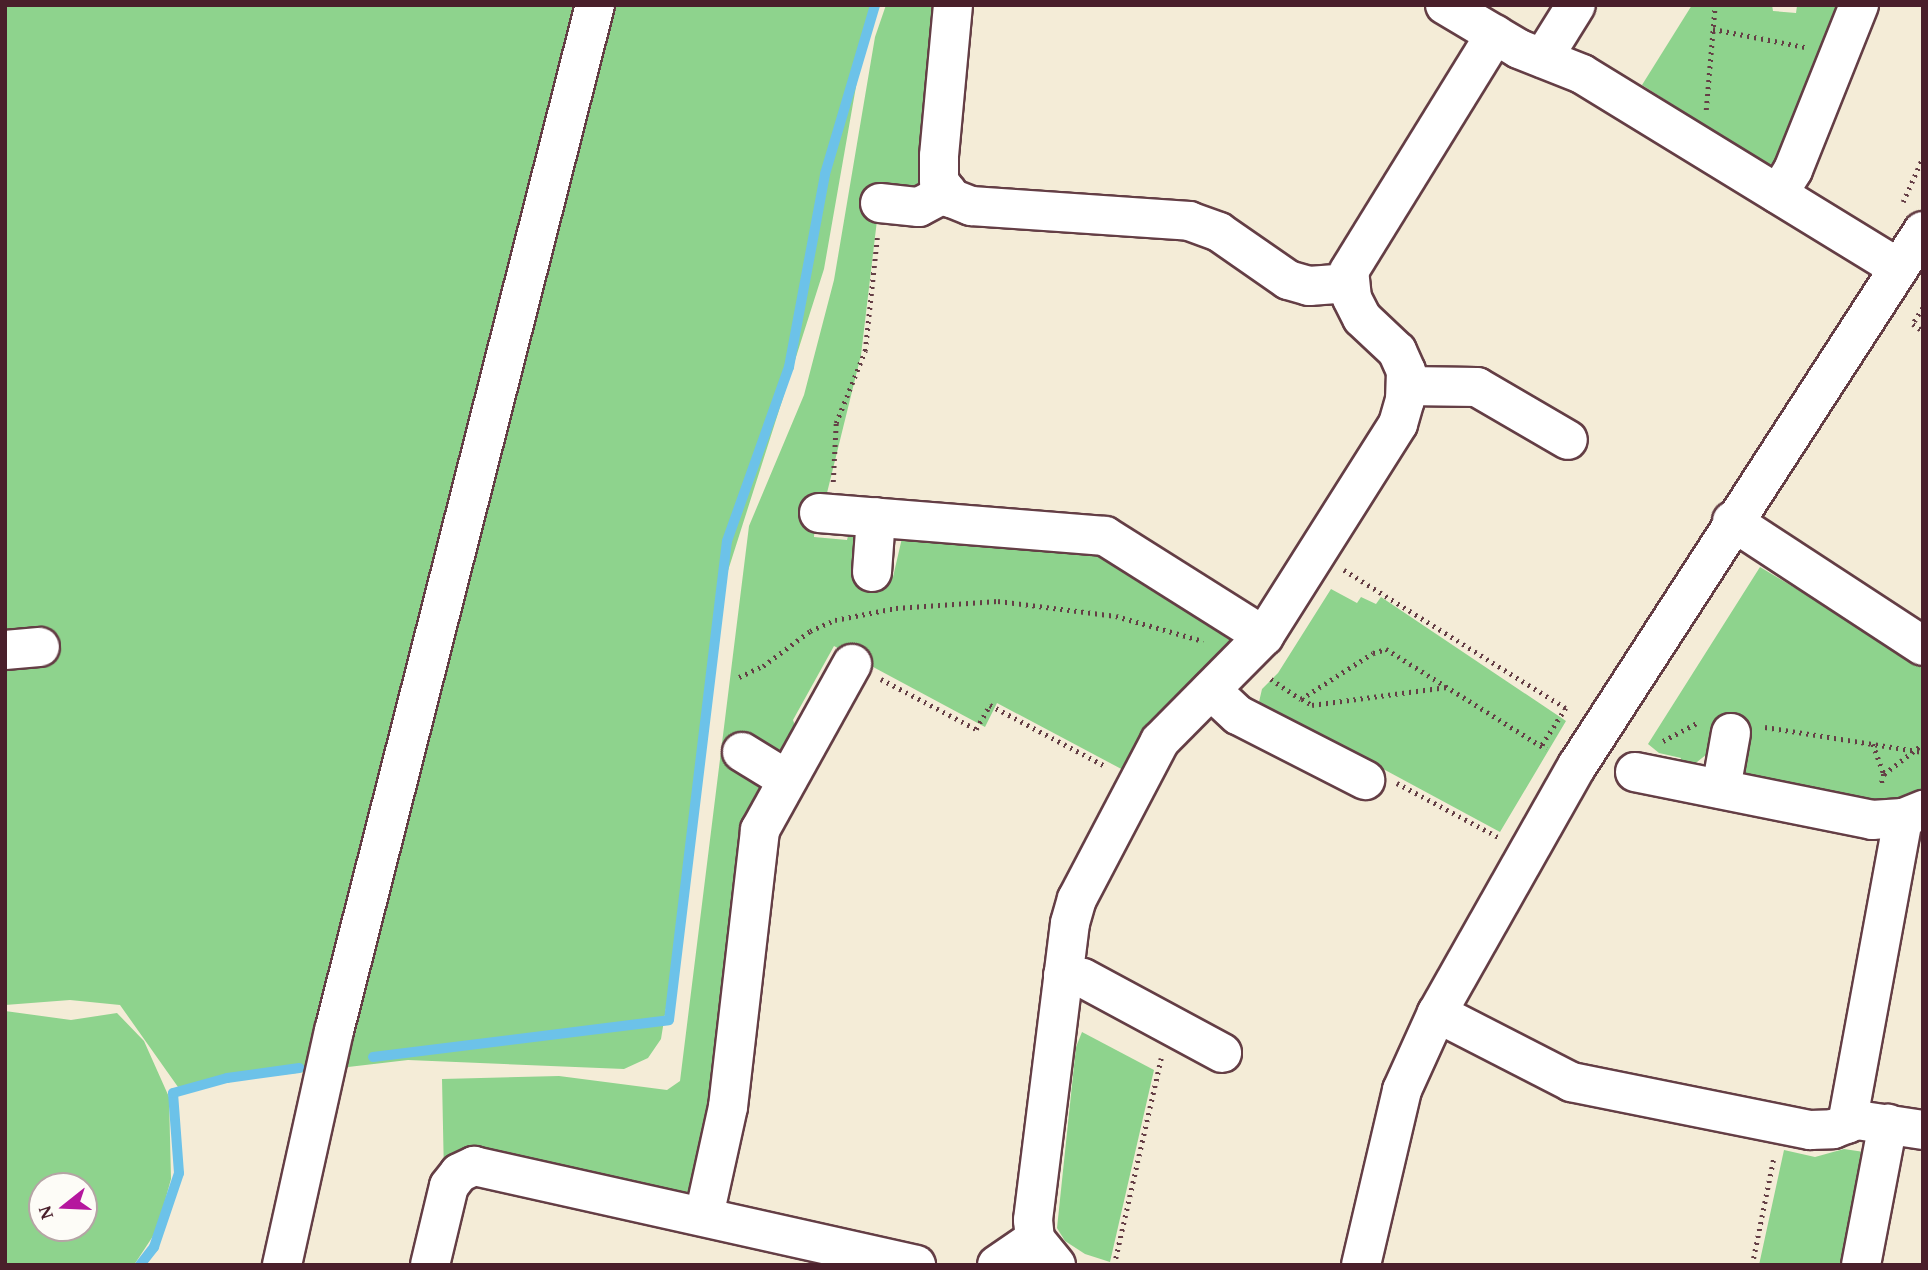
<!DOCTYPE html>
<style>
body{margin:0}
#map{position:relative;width:1928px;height:1270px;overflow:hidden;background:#f4ecd7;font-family:"Gentium Book Plus",serif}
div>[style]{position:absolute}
.green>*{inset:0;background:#8ed38d}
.stream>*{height:10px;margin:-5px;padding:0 5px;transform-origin:5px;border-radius:5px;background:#6cc2e9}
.path>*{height:4.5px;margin-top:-2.25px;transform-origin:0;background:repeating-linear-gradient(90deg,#643e45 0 2px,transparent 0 7px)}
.roads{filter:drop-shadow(2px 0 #643e45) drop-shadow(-2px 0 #643e45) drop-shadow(0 2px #643e45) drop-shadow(0 -2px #643e45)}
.minor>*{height:38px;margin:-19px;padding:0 19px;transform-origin:19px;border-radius:19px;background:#fff}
span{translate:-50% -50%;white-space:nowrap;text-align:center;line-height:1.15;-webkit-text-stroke:5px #fdfcf7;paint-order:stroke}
.frame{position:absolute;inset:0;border:7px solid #4a1f2b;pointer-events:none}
.north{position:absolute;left:28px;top:1172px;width:70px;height:70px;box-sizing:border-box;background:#fdfcf7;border:2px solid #b5a4a5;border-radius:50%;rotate:252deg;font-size:19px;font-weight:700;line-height:28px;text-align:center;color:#4a1f2b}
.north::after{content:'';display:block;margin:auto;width:24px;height:32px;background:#b5179e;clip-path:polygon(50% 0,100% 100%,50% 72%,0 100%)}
</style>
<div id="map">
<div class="green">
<div style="clip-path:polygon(5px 5px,880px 5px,861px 58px,824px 269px,718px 602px,695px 829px,661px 1039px,648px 1058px,624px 1069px,408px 1060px,178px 1087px,120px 1005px,70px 1000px,5px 1005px)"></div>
<div style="clip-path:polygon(886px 5px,938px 5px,927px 189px,880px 195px,861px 355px,825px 501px,816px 502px,814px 537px,847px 540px,849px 532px,859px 531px,869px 575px,893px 577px,902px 538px,1101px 548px,1240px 634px,1165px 708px,1127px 772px,997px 703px,985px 727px,834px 646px,793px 720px,800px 740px,767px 784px,696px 1200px,444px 1176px,442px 1079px,559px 1076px,667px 1090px,680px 1081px,749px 526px,804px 395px,834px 280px,875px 37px)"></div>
<div style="clip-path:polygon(1692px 5px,1772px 5px,1773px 11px,1796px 13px,1797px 6px,1850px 5px,1776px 162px,1767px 165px,1642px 85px)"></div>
<div style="clip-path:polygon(1760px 567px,1923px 665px,1923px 796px,1883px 808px,1743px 779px,1736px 736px,1711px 733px,1707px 754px,1687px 770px,1678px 769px,1681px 758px,1659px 753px,1648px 744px)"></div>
<div style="clip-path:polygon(1331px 589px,1357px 603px,1361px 597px,1376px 604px,1381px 597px,1566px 721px,1500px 832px,1259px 702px,1262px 689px,1278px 673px)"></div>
<div style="clip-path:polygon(evenodd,5px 1011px,71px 1020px,117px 1013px,144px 1041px,169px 1097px,171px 1179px,157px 1230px,134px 1265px,5px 1265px,5px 1011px,84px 1186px,84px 1228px,42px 1228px,42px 1186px,84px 1186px)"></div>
<div style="clip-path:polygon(1082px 1032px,1154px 1070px,1110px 1262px,1085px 1254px,1065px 1241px,1057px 1228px,1076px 1047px)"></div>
<div style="clip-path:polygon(1844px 1149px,1864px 1152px,1842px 1265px,1759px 1265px,1784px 1150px,1815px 1157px)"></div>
</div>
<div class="stream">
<div style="left:373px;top:1057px;width:298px;rotate:-7.1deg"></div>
<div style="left:669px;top:1020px;width:482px;rotate:-83.1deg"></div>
<div style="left:727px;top:541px;width:185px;rotate:-70.4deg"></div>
<div style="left:789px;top:367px;width:196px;rotate:-79.4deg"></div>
<div style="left:825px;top:174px;width:176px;rotate:-73.5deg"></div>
<div style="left:140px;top:1265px;width:23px;rotate:-52deg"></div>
<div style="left:154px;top:1247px;width:78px;rotate:-71.3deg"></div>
<div style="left:179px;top:1173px;width:80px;rotate:-94.3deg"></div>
<div style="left:173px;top:1093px;width:56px;rotate:-15.5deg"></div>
<div style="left:227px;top:1078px;width:73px;rotate:-7.9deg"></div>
</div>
<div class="path">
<div style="left:1713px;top:29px;width:94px;rotate:11.1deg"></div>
<div style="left:1706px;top:110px;width:105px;rotate:-85.1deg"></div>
<div style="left:1903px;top:202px;width:49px;rotate:-66deg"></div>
<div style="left:1923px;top:308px;width:19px;rotate:122deg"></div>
<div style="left:1913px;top:324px;width:12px;rotate:35deg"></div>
<div style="left:833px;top:482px;width:59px;rotate:-87.1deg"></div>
<div style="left:836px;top:423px;width:78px;rotate:-68.1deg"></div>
<div style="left:865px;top:351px;width:114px;rotate:-83.9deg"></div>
<div style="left:1344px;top:570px;width:261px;rotate:31.9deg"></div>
<div style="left:1566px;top:708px;width:46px;rotate:122.7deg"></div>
<div style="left:739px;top:677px;width:26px;rotate:-25deg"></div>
<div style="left:763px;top:666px;width:59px;rotate:-36.7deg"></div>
<div style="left:810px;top:631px;width:27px;rotate:-24deg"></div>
<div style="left:835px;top:620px;width:62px;rotate:-11.1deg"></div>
<div style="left:896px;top:608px;width:102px;rotate:-3.9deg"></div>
<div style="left:998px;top:601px;width:119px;rotate:7.2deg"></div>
<div style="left:1116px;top:616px;width:91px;rotate:16deg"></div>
<div style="left:881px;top:679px;width:107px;rotate:27.8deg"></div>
<div style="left:976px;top:729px;width:28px;rotate:-60deg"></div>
<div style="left:990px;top:705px;width:132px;rotate:27.9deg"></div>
<div style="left:1271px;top:679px;width:36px;rotate:34deg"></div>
<div style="left:1301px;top:699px;width:85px;rotate:-32.6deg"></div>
<div style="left:1373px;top:653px;width:14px;rotate:-17deg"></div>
<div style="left:1386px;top:649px;width:189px;rotate:32deg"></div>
<div style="left:1302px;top:699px;width:12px;rotate:31deg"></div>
<div style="left:1312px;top:705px;width:136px;rotate:-7.6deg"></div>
<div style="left:1765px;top:727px;width:160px;rotate:9deg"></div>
<div style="left:1663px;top:741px;width:40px;rotate:-28deg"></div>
<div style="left:1873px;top:744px;width:32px;rotate:70deg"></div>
<div style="left:1884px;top:774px;width:12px;rotate:104deg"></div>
<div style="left:1884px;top:774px;width:49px;rotate:-37.6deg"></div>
<div style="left:1397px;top:783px;width:115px;rotate:28.1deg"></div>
<div style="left:1114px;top:1265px;width:212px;rotate:-77.2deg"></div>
<div style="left:1752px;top:1265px;width:111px;rotate:-78.6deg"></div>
</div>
<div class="roads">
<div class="minor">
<div style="left:953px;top:5px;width:152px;rotate:95.3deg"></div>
<div style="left:939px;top:156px;width:25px;rotate:90deg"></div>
<div style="left:939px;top:181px;width:21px;rotate:55deg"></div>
<div style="left:951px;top:198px;width:22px;rotate:22deg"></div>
<div style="left:971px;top:206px;width:219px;rotate:3.9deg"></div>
<div style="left:1189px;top:221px;width:32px;rotate:20deg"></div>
<div style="left:1219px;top:232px;width:84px;rotate:34.8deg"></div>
<div style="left:1288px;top:280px;width:22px;rotate:16deg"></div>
<div style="left:1309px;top:286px;width:41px;rotate:-4.2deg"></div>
<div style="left:1445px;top:5px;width:86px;rotate:30.7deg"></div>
<div style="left:1519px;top:49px;width:68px;rotate:21.6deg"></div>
<div style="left:1582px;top:74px;width:371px;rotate:31.5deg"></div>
<div style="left:1543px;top:58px;width:62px;rotate:-58.1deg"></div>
<div style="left:1778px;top:194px;width:28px;rotate:-58deg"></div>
<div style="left:1793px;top:170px;width:178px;rotate:-68.2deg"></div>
<div style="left:880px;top:203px;width:39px;rotate:6deg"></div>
<div style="left:919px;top:207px;width:32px;rotate:-28deg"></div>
<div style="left:1406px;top:386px;width:71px;rotate:0.8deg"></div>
<div style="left:1477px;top:387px;width:105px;rotate:30.2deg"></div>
<div style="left:819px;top:513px;width:287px;rotate:4.6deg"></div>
<div style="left:1105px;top:536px;width:188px;rotate:32.2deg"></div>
<div style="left:1732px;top:521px;width:228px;rotate:33.2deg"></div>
<div style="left:872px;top:572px;width:55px;rotate:-85.8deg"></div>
<div style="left:5px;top:650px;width:35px;rotate:-5deg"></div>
<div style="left:1211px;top:690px;width:37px;rotate:43deg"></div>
<div style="left:1238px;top:715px;width:143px;rotate:27.1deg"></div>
<div style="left:742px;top:752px;width:52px;rotate:31.5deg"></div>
<div style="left:1635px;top:772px;width:242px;rotate:11.4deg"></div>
<div style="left:1872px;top:820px;width:31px;rotate:-4deg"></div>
<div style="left:1903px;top:818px;width:22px;rotate:-22deg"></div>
<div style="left:1721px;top:789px;width:57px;rotate:-79.9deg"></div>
<div style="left:1063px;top:975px;width:20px;rotate:9deg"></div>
<div style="left:1083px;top:978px;width:158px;rotate:28.3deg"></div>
<div style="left:1437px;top:1013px;width:151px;rotate:27.2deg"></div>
<div style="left:1571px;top:1082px;width:244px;rotate:11.4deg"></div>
<div style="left:1810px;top:1130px;width:23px;rotate:-2deg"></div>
<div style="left:1833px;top:1129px;width:26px;rotate:-21deg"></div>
<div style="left:1857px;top:1120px;width:67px;rotate:8.6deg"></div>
<div style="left:1847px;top:1124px;width:311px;rotate:-79.6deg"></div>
<div style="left:704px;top:1216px;width:112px;rotate:-77.6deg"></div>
<div style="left:728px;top:1107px;width:279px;rotate:-83.4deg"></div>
<div style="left:760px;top:830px;width:190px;rotate:-61deg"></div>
<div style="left:282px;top:1265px;width:240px;rotate:-77.5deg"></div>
<div style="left:334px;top:1031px;width:1059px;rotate:-75.73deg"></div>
<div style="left:430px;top:1265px;width:81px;rotate:-76.5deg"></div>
<div style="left:449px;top:1186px;width:16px;rotate:-52deg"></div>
<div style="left:459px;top:1173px;width:17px;rotate:-25deg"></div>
<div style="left:474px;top:1166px;width:453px;rotate:12.6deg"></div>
<div style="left:997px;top:1265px;width:46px;rotate:-34.4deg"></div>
<div style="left:1056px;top:1265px;width:33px;rotate:-129deg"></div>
<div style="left:1035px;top:1239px;width:19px;rotate:-96deg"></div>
<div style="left:1033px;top:1220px;width:299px;rotate:-82.9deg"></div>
<div style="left:1070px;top:923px;width:25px;rotate:-74deg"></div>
<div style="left:1077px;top:899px;width:178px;rotate:-62.3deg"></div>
<div style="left:1160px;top:741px;width:148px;rotate:-45.3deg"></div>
<div style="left:1264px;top:636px;width:251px;rotate:-57.7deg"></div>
<div style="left:1398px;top:424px;width:25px;rotate:-74deg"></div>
<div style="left:1405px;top:400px;width:29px;rotate:-88deg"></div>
<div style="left:1406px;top:371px;width:22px;rotate:-114deg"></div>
<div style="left:1397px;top:351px;width:48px;rotate:-136.7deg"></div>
<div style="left:1362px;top:318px;width:22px;rotate:-117deg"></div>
<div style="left:1352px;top:298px;width:27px;rotate:-96deg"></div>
<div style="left:1349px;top:271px;width:278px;rotate:-58.3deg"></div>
<div style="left:1361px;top:1265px;width:180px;rotate:-76.8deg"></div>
<div style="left:1402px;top:1090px;width:85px;rotate:-65.6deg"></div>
<div style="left:1437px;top:1013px;width:284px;rotate:-60.5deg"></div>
<div style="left:1577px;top:766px;width:637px;rotate:-57.11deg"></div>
<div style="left:1861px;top:1265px;width:144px;rotate:-79.2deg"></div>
</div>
</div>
<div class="frame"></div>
<div class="north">N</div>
</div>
